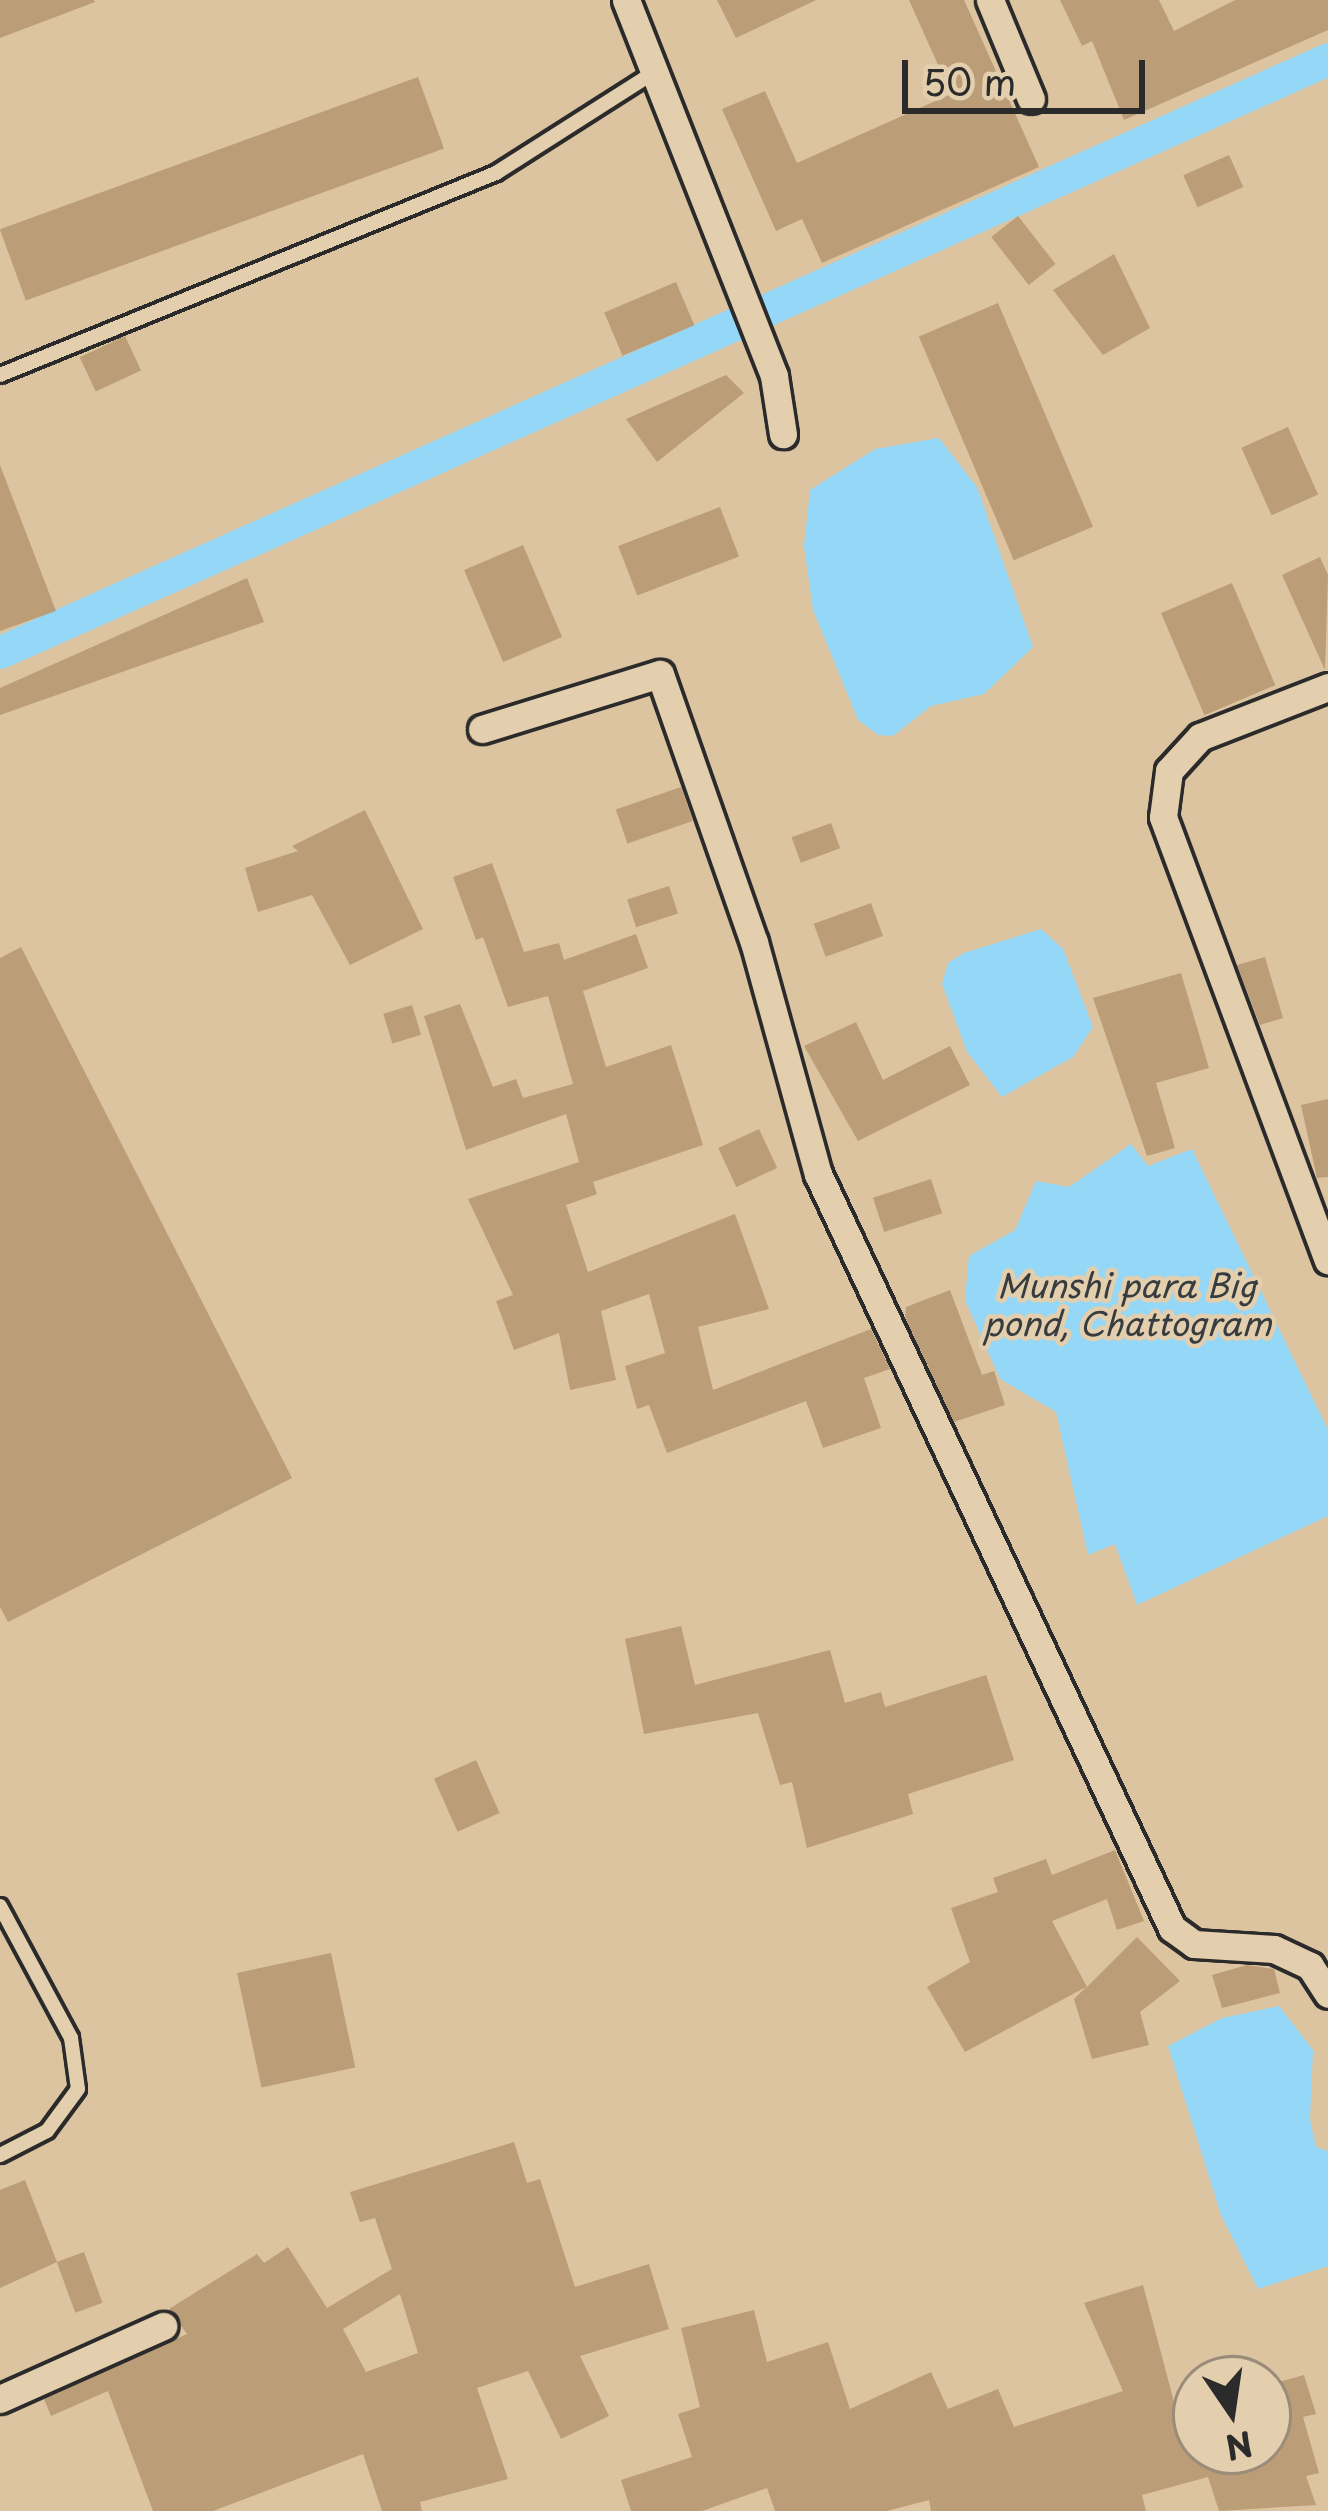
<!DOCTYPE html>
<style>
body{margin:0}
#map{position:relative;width:1328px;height:2511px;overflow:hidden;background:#ddc4a0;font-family:"Playpen Sans",sans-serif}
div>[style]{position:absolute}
.water>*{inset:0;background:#95d7f7}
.canal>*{height:33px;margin:-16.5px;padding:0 16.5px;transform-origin:16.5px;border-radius:16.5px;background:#95d7f7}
.building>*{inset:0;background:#bb9d78;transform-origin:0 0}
.roads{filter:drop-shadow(3px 0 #2b2b2b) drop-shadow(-3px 0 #2b2b2b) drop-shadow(0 3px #2b2b2b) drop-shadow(0 -3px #2b2b2b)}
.service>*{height:14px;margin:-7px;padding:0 7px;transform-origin:7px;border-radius:7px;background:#e3cead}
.minor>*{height:27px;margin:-13.5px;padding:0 13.5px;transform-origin:13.5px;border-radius:13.5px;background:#e3cead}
span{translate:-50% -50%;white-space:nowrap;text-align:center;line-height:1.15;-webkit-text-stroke:9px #e3cead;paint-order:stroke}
.water-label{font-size:33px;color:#363c3f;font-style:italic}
.north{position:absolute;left:1172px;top:2355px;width:120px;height:120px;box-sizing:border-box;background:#e3cead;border:3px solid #998d79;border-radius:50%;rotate:167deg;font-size:33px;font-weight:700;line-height:48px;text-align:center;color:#2b2b2b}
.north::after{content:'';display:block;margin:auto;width:42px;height:54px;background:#2b2b2b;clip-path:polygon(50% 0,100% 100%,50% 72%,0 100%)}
.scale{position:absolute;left:902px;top:60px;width:243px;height:54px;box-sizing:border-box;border:6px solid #2b2b2b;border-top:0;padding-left:15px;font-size:36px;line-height:42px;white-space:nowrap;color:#2b2b2b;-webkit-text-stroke:9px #e3cead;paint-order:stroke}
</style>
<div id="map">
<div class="water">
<div style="clip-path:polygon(939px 438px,977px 487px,1033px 647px,984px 694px,931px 706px,893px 736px,878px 735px,858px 720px,813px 610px,804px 546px,810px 490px,875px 449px)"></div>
<div style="clip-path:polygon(1041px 929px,1063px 949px,1093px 1027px,1073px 1057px,1002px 1097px,967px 1052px,942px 984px,948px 963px,964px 953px)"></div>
<div style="clip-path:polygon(1131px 1144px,1148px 1166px,1192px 1149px,1328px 1430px,1328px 1516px,1137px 1605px,1115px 1544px,1088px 1555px,1056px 1412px,1000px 1379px,965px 1300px,969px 1256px,1015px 1230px,1036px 1181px,1069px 1187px)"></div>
<div style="clip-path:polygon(1279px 2006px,1313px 2050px,1310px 2120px,1316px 2147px,1328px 2151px,1328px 2266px,1258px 2289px,1221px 2215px,1168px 2046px,1222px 2018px)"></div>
</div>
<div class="canal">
<div style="left:0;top:652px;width:1454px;rotate:-24.06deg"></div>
</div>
<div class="building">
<div style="clip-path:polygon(0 0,94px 0,95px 2px,0 38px)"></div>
<div style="clip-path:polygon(717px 0,816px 0,736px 38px)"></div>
<div style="clip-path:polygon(909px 0,964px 0,1039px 167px,822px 263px,802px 219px,776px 231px,722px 109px,765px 91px,797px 163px,951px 94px)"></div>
<div style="clip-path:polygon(1060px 0,1159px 0,1174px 31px,1235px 0,1328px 0,1328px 30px,1124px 120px,1092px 41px,1082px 46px)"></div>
<div style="left:418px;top:77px;width:76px;height:445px;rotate:70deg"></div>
<div style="left:1229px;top:155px;width:35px;height:50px;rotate:66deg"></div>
<div style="left:1018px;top:216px;width:61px;height:34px;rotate:52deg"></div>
<div style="clip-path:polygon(1114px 254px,1150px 328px,1103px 355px,1053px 290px)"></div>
<div style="left:676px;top:282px;width:47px;height:78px;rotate:67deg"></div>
<div style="left:998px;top:303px;width:243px;height:86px;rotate:67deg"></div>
<div style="left:125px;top:336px;width:38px;height:50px;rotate:65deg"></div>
<div style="clip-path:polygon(726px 375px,744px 393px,657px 462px,626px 419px)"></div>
<div style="left:1288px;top:427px;width:74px;height:51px;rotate:66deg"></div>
<div style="clip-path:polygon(0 465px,56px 611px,0 631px)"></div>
<div style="left:720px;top:507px;width:53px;height:109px;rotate:69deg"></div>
<div style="left:523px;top:545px;width:100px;height:64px;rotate:67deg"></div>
<div style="clip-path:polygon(1320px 557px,1328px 575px,1325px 670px,1282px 575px)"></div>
<div style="clip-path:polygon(247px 578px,264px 622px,0 715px,0 688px)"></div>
<div style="left:1232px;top:583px;width:111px;height:77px;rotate:67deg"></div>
<div style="left:681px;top:787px;width:36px;height:69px;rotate:71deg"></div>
<div style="clip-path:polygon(365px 810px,423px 929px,350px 965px,312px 895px,258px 912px,245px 868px,298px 851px,292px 846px)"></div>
<div style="left:831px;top:823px;width:27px;height:42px;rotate:70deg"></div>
<div style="clip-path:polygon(492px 863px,524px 952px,559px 943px,564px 960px,636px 934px,648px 968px,583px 991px,606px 1067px,671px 1045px,703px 1145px,593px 1182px,597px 1194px,566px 1205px,588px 1272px,735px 1214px,769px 1309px,698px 1327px,713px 1390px,871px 1329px,890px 1369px,864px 1378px,881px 1428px,823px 1448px,806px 1401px,667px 1453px,649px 1405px,637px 1409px,625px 1366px,665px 1353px,649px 1294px,601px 1311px,616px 1380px,570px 1390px,559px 1333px,514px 1350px,496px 1301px,513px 1295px,468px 1199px,579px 1162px,566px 1114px,466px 1150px,424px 1016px,460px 1004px,493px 1087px,516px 1079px,523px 1098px,573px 1084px,548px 996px,508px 1007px,483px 937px,476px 940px,453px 877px)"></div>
<div style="left:669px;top:886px;width:29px;height:44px;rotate:72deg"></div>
<div style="left:871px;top:903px;width:35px;height:61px;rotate:70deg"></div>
<div style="clip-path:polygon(21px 947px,292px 1478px,8px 1622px,0 1607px,0 958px)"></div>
<div style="clip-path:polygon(1265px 957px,1283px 1018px,1260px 1025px,1237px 965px)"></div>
<div style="clip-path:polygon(1181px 973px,1209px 1068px,1156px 1083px,1175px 1148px,1147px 1156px,1093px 998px)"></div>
<div style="left:412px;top:1005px;width:31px;height:30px;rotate:73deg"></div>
<div style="clip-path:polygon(856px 1022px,883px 1080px,950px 1046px,970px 1085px,858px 1141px,804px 1046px)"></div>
<div style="clip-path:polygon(1328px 1099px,1328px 1177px,1317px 1178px,1301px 1105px)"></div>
<div style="left:759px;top:1129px;width:43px;height:45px;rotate:65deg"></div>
<div style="left:931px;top:1179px;width:36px;height:61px;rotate:72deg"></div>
<div style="clip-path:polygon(950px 1290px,982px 1375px,994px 1371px,1005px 1405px,954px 1422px,905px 1317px,906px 1307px)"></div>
<div style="clip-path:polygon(681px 1626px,695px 1685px,830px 1650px,845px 1703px,881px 1692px,885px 1707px,986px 1675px,1014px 1760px,908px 1794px,913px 1814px,807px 1848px,792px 1782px,780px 1785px,758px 1713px,644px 1734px,625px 1639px)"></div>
<div style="left:476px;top:1760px;width:58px;height:46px;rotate:66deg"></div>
<div style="clip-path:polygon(1115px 1850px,1144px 1921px,1117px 1930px,1107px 1899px,1052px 1921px,1087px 1987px,1137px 1937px,1180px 1981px,1140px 2012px,1149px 2045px,1092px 2059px,1074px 1999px,1086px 1987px,965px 2052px,927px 1987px,970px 1962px,951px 1908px,998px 1892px,993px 1878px,1046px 1859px,1052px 1875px)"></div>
<div style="left:331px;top:1953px;width:117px;height:96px;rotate:78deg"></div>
<div style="clip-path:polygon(1247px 1965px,1274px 1969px,1280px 1993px,1222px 2008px,1212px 1975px)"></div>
<div style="clip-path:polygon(evenodd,514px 2142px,527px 2183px,540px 2179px,575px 2287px,649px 2264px,669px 2329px,580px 2356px,609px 2416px,561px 2439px,528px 2371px,477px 2388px,508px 2479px,420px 2502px,422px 2511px,382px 2511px,363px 2454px,213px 2511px,153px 2511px,108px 2391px,51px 2416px,44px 2399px,187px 2334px,169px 2309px,257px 2254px,264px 2263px,288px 2247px,327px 2308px,392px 2269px,375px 2218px,360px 2222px,350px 2192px,514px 2142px,400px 2294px,418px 2353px,366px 2372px,343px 2329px,400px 2294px)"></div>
<div style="clip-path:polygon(25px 2180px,57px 2262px,0 2288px,0 2190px)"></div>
<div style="left:84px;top:2252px;width:54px;height:29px;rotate:70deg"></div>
<div style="clip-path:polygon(1143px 2285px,1187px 2451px,1268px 2451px,1268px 2385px,1304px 2375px,1316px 2414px,1303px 2417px,1319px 2473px,1306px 2476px,1316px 2505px,1219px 2511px,1208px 2477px,1142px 2495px,1146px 2511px,931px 2511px,929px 2500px,887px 2511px,775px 2511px,767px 2488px,702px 2511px,631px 2511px,621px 2480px,692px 2457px,678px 2414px,700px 2407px,681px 2328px,754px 2310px,767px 2362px,828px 2342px,850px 2409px,931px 2372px,948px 2409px,998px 2389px,1014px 2427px,1123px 2391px,1084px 2303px)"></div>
</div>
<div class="roads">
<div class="service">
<div style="left:0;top:375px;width:536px;rotate:-22.16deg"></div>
<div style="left:496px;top:173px;width:190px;rotate:-32.5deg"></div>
<div style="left:0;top:1906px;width:150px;rotate:61.7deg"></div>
<div style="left:71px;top:2038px;width:51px;rotate:82.2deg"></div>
<div style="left:78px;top:2089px;width:52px;rotate:126.4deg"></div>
<div style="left:47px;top:2131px;width:53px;rotate:152.9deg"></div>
</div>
<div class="minor">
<div style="left:626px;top:0;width:404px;rotate:68.5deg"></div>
<div style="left:774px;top:376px;width:59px;rotate:81.2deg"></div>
<div style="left:990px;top:0;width:107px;rotate:67.5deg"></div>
<div style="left:1328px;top:687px;width:137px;rotate:158.7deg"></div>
<div style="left:1200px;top:737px;width:46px;rotate:132.4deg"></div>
<div style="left:1169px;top:771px;width:46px;rotate:97.4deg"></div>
<div style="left:1163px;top:817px;width:473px;rotate:69.6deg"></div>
<div style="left:482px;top:729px;width:186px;rotate:-17.2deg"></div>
<div style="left:660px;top:674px;width:284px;rotate:70.7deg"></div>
<div style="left:754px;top:942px;width:241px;rotate:74.6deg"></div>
<div style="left:818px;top:1174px;width:833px;rotate:64.85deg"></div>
<div style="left:1172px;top:1928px;width:27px;rotate:36deg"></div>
<div style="left:1194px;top:1944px;width:80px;rotate:3.6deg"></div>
<div style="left:1274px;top:1949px;width:40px;rotate:25deg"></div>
<div style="left:1310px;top:1966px;width:33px;rotate:57deg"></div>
<div style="left:0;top:2399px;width:179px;rotate:-24.1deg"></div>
</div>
</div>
<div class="water-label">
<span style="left:1127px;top:1304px">Munshi para Big<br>pond, Chattogram</span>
</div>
<div class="north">N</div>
<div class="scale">50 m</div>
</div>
